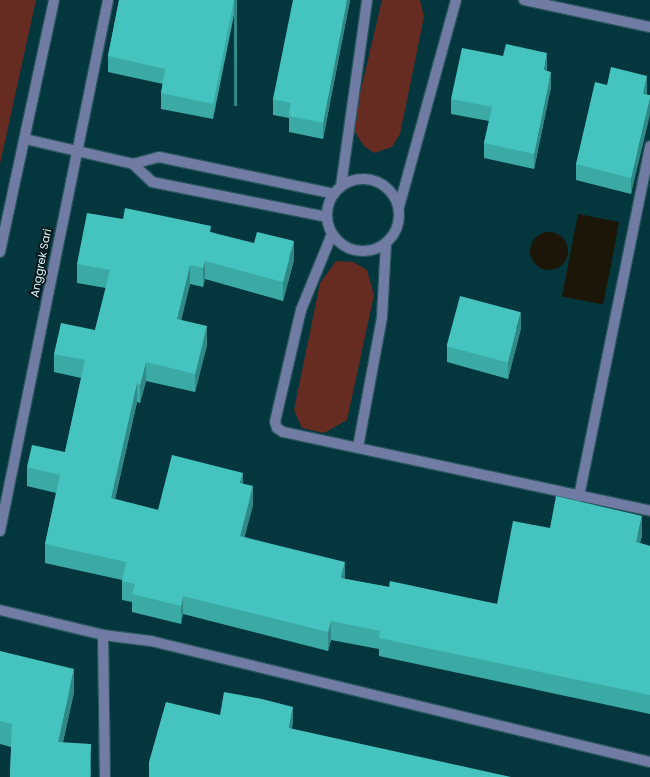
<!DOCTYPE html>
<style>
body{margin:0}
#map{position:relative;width:650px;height:777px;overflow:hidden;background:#04363e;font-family:Poppins,sans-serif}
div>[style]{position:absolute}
.green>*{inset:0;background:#662b21}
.water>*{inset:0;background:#1b1607;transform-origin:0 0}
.round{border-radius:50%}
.roads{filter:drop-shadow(1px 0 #26545b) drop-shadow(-1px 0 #26545b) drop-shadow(0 1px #26545b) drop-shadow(0 -1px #26545b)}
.minor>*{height:10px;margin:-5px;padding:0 5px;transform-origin:5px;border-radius:5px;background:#707ca3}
.minor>.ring{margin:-5px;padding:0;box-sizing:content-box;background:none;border:10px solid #707ca3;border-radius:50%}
.wall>*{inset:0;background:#3ba9a4}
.shaded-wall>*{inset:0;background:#308986;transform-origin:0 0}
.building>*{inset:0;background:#45c4bf;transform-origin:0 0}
span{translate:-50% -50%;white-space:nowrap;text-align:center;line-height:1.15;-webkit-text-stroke:4px #081a1e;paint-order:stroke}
.street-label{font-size:11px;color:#daf1f6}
</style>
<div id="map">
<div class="green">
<div style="clip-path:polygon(0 0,36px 0,0 164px)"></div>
<div style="clip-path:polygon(382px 0,420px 0,424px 17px,400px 134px,392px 147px,374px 153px,364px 146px,355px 132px,355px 115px)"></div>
<div style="clip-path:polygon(336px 261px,353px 262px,367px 270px,374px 295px,347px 420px,324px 433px,302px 428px,294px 410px,320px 283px)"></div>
</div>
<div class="water">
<div style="left:578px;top:214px;width:42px;height:84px;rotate:11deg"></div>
<div class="round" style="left:530px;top:232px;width:38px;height:38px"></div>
</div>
<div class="roads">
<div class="minor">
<div style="left:524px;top:0;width:129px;rotate:12.1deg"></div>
<div style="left:25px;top:139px;width:111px;rotate:13deg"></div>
<div style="left:133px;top:164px;width:27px;rotate:-15deg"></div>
<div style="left:159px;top:157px;width:179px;rotate:11.9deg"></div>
<div style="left:133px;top:164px;width:26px;rotate:43deg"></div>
<div style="left:152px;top:182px;width:178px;rotate:11.3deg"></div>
<div class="ring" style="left:327px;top:179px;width:62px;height:62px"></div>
<div style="left:341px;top:186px;width:188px;rotate:-82deg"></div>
<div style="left:399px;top:207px;width:215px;rotate:-74.6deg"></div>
<div style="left:332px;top:234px;width:82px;rotate:112.2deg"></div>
<div style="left:301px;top:310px;width:115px;rotate:103.1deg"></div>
<div style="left:275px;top:422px;width:6px;rotate:72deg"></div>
<div style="left:277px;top:428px;width:7px;rotate:34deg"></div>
<div style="left:283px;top:432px;width:375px;rotate:12.1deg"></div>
<div style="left:0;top:252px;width:258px;rotate:-77.9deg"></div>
<div style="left:358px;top:447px;width:132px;rotate:-79.5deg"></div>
<div style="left:382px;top:317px;width:73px;rotate:-86.9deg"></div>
<div style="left:579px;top:496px;width:357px;rotate:-78.5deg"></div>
<div style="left:0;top:531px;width:542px;rotate:-78.5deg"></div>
<div style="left:0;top:610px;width:106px;rotate:13.6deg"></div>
<div style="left:103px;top:635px;width:48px;rotate:7.1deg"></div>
<div style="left:151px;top:641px;width:513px;rotate:13.63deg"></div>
<div style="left:103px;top:635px;width:142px;rotate:89.2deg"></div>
</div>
</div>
<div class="wall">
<div style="clip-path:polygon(119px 0,237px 0,213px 119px,161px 109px,161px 93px,163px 84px,108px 72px,108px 56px)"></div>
<div style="clip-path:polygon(350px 0,323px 139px,289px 132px,289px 118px,273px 115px,273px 99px)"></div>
<div style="clip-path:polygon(547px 68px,546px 70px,551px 87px,534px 169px,484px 158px,484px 143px,489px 121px,451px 114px,451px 99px)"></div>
<div style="clip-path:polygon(607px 85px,647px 92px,631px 194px,576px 180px,576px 164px)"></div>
<div style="clip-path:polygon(123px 219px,211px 232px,294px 260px,283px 301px,205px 279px,203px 287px,190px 284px,181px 320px,207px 345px,195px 392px,146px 381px,140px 403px,137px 402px,115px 499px,158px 510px,243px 484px,253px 505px,244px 537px,345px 579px,389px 587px,497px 604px,550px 528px,642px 535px,640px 543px,650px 546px,650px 714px,379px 656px,379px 649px,331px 640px,328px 651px,183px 614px,181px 624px,132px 612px,132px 602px,122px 600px,122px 580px,45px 563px,45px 544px,56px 493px,27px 486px,27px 467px,65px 452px,81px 378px,54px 372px,54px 354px,95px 330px,106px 288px,77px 283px,77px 264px)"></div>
<div style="clip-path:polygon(521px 328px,508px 379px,447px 362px,447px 346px)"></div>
<div style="clip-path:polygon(0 651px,74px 692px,63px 742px,91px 767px,91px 777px,10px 777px,11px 747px,0 744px)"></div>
</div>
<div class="shaded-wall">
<div style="left:234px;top:0;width:3px;height:106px"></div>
<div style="clip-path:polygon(347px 0,350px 0,323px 139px,323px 123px)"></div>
<div style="clip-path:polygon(547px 53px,547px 68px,544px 85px,544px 70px)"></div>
<div style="clip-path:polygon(551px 72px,551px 87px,534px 169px,534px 154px)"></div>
<div style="clip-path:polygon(647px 76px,647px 92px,643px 110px,643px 94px)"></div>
<div style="clip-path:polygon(650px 99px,650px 115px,631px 194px,631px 178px)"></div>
<div style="clip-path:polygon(294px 241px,294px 260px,283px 301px,283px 282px)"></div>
<div style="clip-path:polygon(205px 261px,205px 279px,203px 287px,203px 268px)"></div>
<div style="clip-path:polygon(190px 265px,190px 284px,177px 338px,177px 319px)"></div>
<div style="clip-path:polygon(521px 312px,521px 328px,508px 379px,508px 363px)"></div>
<div style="clip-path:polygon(207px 326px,207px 345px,195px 392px,195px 374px)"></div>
<div style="clip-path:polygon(146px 362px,146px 381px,140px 403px,140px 385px)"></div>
<div style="clip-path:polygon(137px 383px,137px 402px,111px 517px,111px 498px)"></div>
<div style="clip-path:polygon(243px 473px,243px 491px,240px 483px)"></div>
<div style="clip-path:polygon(253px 486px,253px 505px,240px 555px,240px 536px)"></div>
<div style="clip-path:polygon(642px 516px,642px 535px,636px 561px,636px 542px)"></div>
<div style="clip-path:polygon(345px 562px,345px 581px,341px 578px)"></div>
<div style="clip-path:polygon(183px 596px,183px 614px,181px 624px,181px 606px)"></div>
<div style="clip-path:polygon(331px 621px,331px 640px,328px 651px,328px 632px)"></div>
<div style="clip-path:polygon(74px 669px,74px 692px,58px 765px,58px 742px)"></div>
<div style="clip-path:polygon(293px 707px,293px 723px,289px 744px,289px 728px)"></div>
<div style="clip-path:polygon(91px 744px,91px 777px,90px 777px)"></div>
</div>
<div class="building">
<div style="clip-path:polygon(119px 0,234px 0,213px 104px,161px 93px,165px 69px,108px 56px)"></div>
<div style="clip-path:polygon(293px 0,347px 0,323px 123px,289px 116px,291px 103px,273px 99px)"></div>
<div style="clip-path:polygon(506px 44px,547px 53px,544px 70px,551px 72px,534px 154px,484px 143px,492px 107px,451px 99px,462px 48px,503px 56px)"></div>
<div style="clip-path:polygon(611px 67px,647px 76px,643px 94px,650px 95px,650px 99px,631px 178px,576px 164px,595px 82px,607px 85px)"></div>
<div style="clip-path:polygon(125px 208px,211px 226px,210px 232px,254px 243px,257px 232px,294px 241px,283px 282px,205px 261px,203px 268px,190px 265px,177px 319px,207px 326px,195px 374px,146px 362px,140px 385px,137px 383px,111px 498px,158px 510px,172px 455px,243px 473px,240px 483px,253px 486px,240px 536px,345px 562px,341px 578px,389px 587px,390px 581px,497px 604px,513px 521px,550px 528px,556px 496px,642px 516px,636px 542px,650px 546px,650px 695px,379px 638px,380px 631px,331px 621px,328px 632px,183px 596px,181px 606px,132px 594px,135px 584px,122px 581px,126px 562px,45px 544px,60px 475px,27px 467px,32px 445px,65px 452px,85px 360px,54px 354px,61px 323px,95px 330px,110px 270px,77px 264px,87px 213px,123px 219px)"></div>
<div style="left:460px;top:296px;width:63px;height:52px;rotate:15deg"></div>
<div style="clip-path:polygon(0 651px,74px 669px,58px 742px,91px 744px,90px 777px,10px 777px,12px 724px,0 721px)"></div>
<div style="clip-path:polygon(224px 692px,262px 699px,293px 707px,289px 728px,511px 777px,149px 777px,149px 762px,166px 702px,220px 715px)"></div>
</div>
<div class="street-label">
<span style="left:41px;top:263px;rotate:-79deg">Anggrek Sari</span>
</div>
</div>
